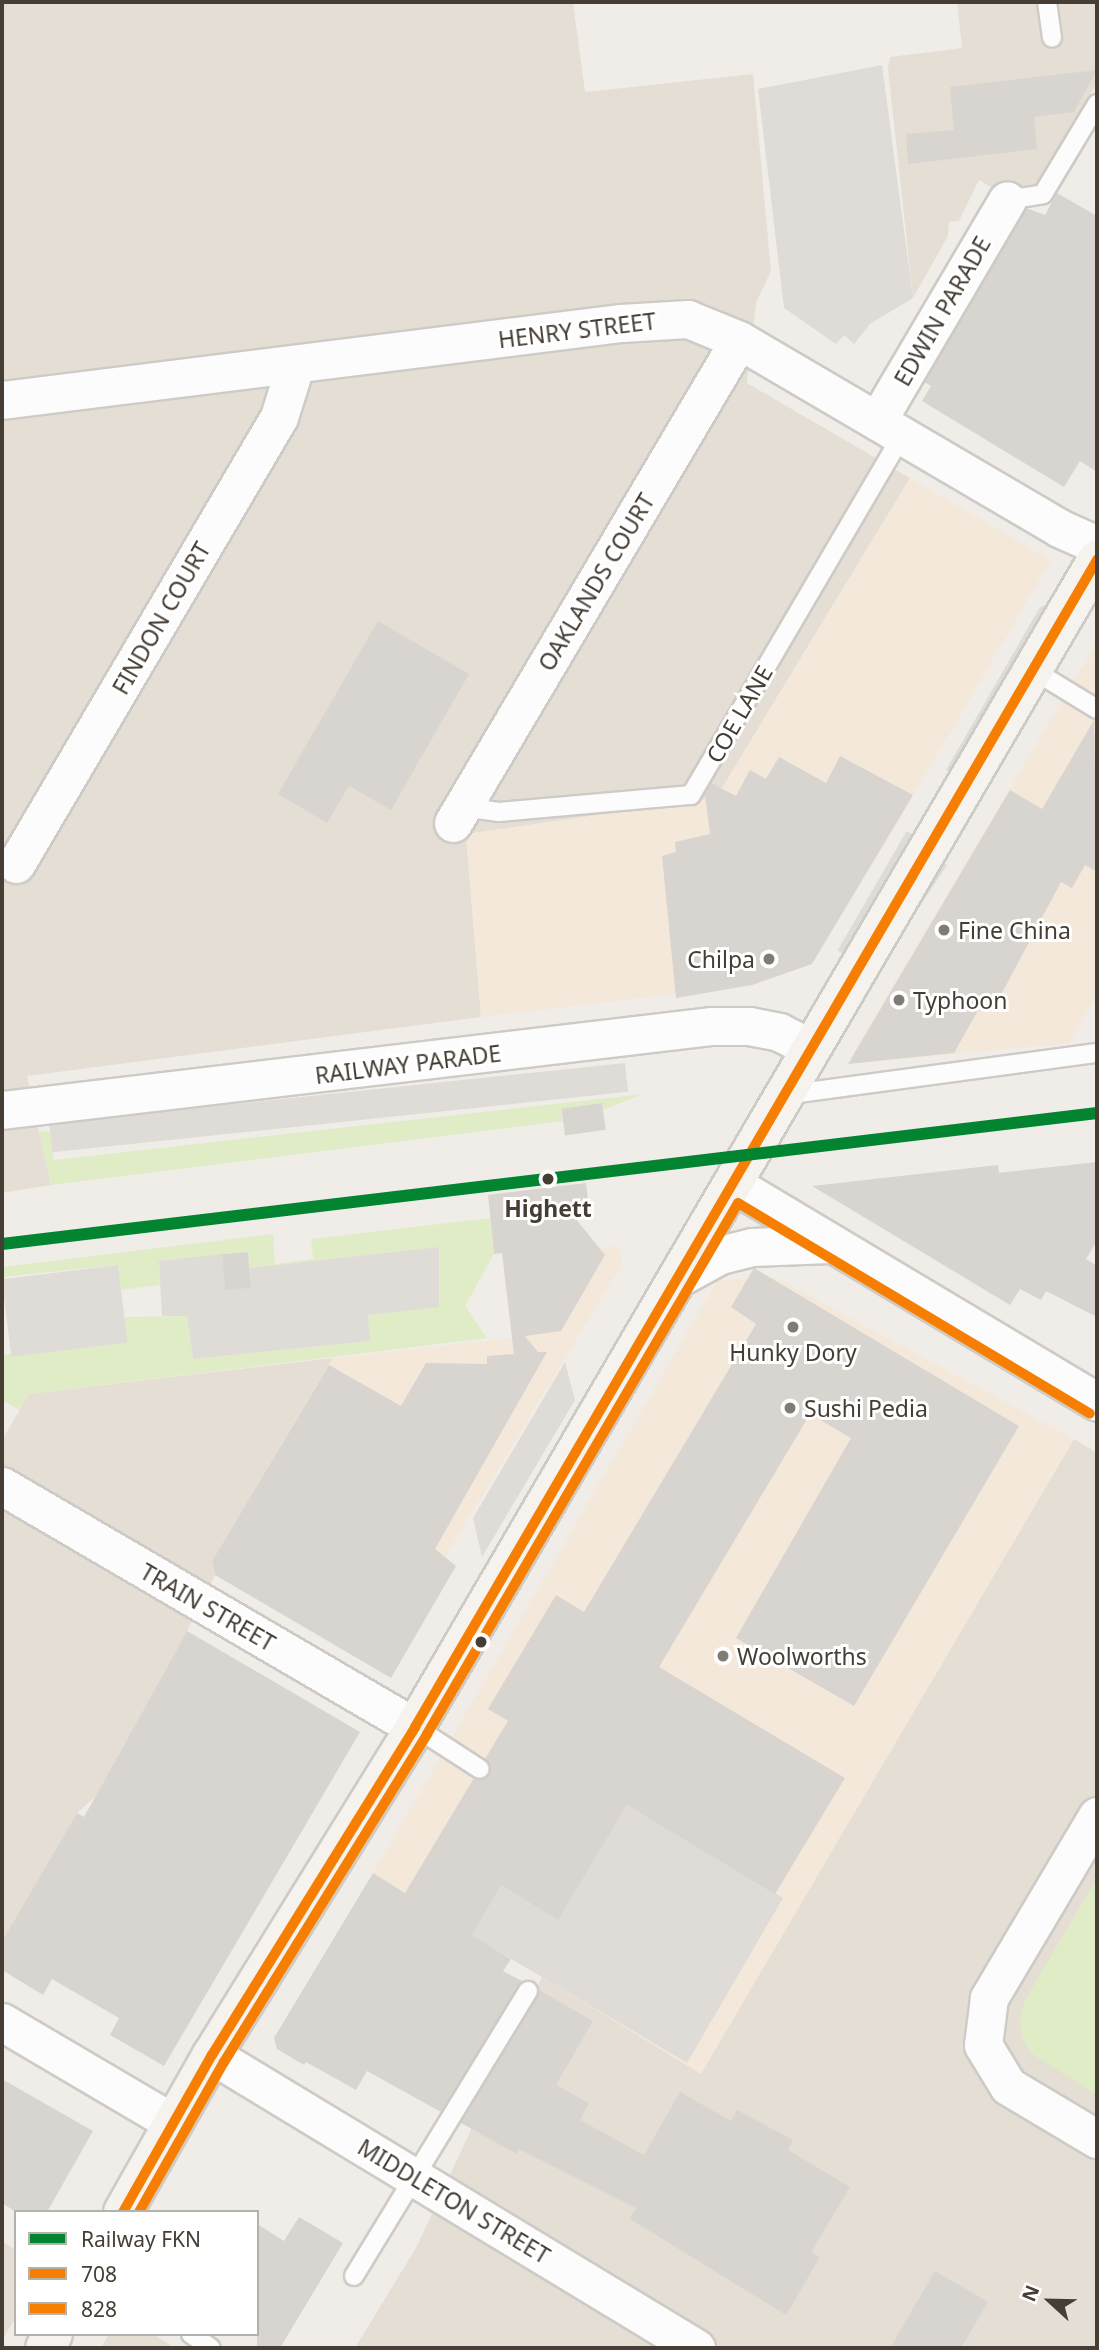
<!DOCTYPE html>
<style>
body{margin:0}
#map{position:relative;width:1099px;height:2350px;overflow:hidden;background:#f0ede8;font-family:"Noto Sans",sans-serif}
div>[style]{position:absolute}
.residential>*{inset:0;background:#e5ded5}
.commercial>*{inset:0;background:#f4e8da}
.green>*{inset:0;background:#e0ecc6}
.parking>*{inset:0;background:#dfdcd8;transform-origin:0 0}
.building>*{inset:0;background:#d8d4cf;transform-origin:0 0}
.roads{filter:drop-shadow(2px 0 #cecbc6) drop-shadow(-2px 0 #cecbc6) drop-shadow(0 2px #cecbc6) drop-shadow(0 -2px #cecbc6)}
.lane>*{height:18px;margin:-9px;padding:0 9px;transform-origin:9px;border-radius:9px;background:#fdfcfc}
.street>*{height:37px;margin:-18.5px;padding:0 18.5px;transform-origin:18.5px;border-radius:18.5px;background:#fdfcfc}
.secondary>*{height:38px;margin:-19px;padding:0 19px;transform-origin:19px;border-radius:19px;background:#f6f3ee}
.bus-1>*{height:10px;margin:-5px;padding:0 5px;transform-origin:5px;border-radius:5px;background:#f67f03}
.bus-2>*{height:10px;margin:-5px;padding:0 5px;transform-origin:5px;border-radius:5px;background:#f67f03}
.rail-1>*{height:12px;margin:-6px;padding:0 6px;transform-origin:6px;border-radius:6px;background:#028430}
.dots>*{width:19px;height:19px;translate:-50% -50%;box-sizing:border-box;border:4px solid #fff;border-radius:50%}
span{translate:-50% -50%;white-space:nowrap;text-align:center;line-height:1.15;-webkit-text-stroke:6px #fff;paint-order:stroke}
.street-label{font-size:23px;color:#463e34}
.poi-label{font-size:23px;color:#463e34}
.left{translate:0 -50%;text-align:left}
.right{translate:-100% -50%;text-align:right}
.stop-label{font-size:23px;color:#463e34;font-weight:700}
.frame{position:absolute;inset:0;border:4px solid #463e34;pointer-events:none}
.legend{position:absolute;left:14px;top:2210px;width:245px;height:126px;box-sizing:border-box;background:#fff;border:2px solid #b5b2ae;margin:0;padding:9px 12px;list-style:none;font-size:21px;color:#463e34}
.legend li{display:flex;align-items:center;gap:14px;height:35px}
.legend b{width:35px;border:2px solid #b5b2ae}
.north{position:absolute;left:1015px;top:2266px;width:70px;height:70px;-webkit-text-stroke:5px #fff;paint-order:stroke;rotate:292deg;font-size:19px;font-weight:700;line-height:28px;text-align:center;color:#463e34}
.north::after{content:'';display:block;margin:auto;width:24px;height:32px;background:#463e34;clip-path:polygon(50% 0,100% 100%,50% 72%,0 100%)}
</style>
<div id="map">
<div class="residential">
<div style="clip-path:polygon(2px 2px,573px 2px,585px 92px,753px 74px,771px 271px,756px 303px,747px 383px,910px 478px,716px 798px,466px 834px,481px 1017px,27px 1076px,51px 1185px,2px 1193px)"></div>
<div style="clip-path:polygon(957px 2px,1097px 2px,1097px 83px,1025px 207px,979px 180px,959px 221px,949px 222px,948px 236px,913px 298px,888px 69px,890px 57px,962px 48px)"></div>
<div style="clip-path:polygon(333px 1358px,212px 1561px,215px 1575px,187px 1631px,95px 1797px,77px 1813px,2px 1941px,2px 1440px,29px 1394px)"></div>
<div style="clip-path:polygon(1074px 1439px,1097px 1453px,1097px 2348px,355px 2348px,417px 2246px,542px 1977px,701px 2073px)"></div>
<div style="clip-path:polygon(2px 2241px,16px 2250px,16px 2317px,2px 2340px)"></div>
<div style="clip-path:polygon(109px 2334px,153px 2334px,175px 2348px,101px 2348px)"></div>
</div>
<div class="commercial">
<div style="clip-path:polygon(910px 478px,1051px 560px,882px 849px,800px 968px,753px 985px,481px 1017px,466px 834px,716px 798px)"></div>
<div style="clip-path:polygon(1097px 642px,1097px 1003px,1093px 1001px,1070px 1043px,861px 1063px,854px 1052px,881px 1005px)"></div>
<div style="clip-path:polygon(618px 1246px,622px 1264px,445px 1557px,277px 1451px,333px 1358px,512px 1338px,504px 1270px,530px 1268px,529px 1258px)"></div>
<div style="clip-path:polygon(775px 1277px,1074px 1439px,701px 2074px,373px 1873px,717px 1281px)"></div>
</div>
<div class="green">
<div style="clip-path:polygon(643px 1094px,603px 1110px,602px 1103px,561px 1109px,563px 1121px,51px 1185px,39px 1131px,50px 1132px,54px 1160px)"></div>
<div style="clip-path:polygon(490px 1218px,494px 1254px,465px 1306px,487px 1338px,29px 1394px,19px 1410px,2px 1400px,2px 1355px,127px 1342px,124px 1317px,187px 1316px,193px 1359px,370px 1341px,368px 1315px,439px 1306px,439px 1247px,250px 1268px,248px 1252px,159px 1261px,160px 1285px,121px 1290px,117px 1265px,2px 1277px,2px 1267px,273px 1234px,275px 1264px,313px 1259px,311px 1239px)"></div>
<div style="clip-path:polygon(1097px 1878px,1097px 2096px,1031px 2053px,1022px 2037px,1019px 2019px,1025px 2000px)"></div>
</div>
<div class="parking">
<div style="clip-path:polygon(882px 65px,913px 298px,870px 324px,854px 344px,844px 335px,836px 344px,784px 308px,758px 89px)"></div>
<div style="clip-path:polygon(1056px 601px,954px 775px,946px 770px,1040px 607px)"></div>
<div style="left:917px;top:837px;width:138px;height:12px;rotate:120deg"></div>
<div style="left:938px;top:859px;width:11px;height:156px;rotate:34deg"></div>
<div style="left:625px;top:1063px;width:29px;height:579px;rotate:84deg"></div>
<div style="clip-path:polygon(439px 1247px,439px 1307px,368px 1315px,370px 1341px,193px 1359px,187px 1316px,162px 1316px,159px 1261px,222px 1254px,226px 1289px,251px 1287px,250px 1268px)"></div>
<div style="left:118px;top:1265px;width:78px;height:117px;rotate:83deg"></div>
<div style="clip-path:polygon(565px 1362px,575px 1400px,482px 1557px,473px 1518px)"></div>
<div style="clip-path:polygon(627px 1805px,783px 1898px,687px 2063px,471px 1935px,501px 1885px,558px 1919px)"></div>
</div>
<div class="building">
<div style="clip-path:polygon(1097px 70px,1074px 112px,1034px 117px,1037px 149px,908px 164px,906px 134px,954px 130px,950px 87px)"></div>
<div style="clip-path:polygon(1057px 193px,1097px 216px,1097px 472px,1080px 461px,1064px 487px,922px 401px,931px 386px,924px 382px,1026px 208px,1045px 215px)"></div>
<div style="clip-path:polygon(378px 621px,469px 674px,391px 810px,349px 786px,327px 823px,278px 794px)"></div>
<div style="clip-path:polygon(1094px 720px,1097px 872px,1085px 865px,1072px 888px,1061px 882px,996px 1004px,985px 998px,954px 1053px,848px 1064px,1010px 790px,1042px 809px)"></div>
<div style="clip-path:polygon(840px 756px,913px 795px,812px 964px,752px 985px,676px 998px,662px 856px,676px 852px,675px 842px,710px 834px,705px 793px,711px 783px,736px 796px,750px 770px,766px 779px,779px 757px,826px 783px)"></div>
<div style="left:602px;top:1103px;width:27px;height:41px;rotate:82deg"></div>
<div style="clip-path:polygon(1097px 1162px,1097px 1241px,1086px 1259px,1097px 1266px,1097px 1317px,1046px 1291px,1041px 1300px,1020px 1289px,1010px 1305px,812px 1186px,998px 1165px,999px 1173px)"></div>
<div style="clip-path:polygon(586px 1183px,590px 1217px,575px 1218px,605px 1255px,561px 1331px,525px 1336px,538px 1352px,547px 1352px,435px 1549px,456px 1566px,391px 1678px,215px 1575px,212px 1561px,329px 1365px,401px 1406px,426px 1363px,487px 1364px,487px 1356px,514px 1354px,502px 1253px,494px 1254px,488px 1195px)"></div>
<div style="left:248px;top:1252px;width:36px;height:26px;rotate:85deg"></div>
<div style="clip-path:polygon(754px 1268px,1019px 1426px,854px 1706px,736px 1638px,851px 1438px,810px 1414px,659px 1667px,845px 1778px,775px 1894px,627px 1805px,558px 1920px,501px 1885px,472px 1935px,511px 1959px,503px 1971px,522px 1981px,441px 2112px,367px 2071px,356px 2090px,306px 2062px,304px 2065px,277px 2049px,274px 2038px,373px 1873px,405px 1893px,474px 1778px,490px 1775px,485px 1759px,508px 1721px,488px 1709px,556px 1595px,584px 1612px,756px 1324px,731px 1307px)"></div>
<div style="clip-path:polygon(187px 1631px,360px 1732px,164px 2066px,110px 2035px,119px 2018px,52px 1979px,43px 1995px,2px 1970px,2px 1941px,77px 1813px,84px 1817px)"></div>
<div style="clip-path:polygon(539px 1990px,593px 2021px,556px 2085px,589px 2103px,580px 2120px,644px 2155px,680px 2092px,731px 2121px,737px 2110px,793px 2140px,788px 2150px,850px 2187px,811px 2252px,820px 2257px,786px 2315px,630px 2219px,636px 2208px,519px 2149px,517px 2154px,461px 2123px)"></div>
<div style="clip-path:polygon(2px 2079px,93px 2131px,47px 2212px,16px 2212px,2px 2203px)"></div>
<div style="clip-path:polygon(299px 2217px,343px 2243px,280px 2348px,257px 2348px,257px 2224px,284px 2241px)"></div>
<div style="clip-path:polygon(935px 2271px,988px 2302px,961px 2348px,890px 2348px)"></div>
</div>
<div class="roads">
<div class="lane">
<div style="left:1047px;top:2px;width:36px;rotate:82deg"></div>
<div style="left:1007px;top:200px;width:36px;rotate:-9deg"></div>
<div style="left:1043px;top:194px;width:105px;rotate:-59deg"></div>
<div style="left:1033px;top:670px;width:75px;rotate:31.4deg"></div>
<div style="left:463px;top:807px;width:36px;rotate:8deg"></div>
<div style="left:499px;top:812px;width:193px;rotate:-5.1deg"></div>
<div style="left:691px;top:795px;width:416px;rotate:-59.6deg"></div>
<div style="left:785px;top:1095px;width:315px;rotate:-7.7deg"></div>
<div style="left:415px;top:1727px;width:77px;rotate:32.9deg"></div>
<div style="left:354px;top:2276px;width:334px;rotate:-58.6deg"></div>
<div style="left:191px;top:2334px;width:24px;rotate:35deg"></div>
</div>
<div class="street">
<div style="left:2px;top:400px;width:624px;rotate:-7.09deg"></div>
<div style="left:621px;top:323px;width:67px;rotate:-3.4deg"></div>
<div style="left:688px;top:319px;width:55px;rotate:22.4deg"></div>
<div style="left:739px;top:340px;width:371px;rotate:30.4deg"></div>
<div style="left:1059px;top:528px;width:42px;rotate:24.1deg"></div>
<div style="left:877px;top:421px;width:256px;rotate:-59.5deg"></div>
<div style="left:453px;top:823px;width:561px;rotate:-59.37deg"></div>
<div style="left:16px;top:864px;width:519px;rotate:-59.53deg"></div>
<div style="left:279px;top:417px;width:53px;rotate:-72.6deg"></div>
<div style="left:2px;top:1110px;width:715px;rotate:-6.75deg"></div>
<div style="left:712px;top:1026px;width:37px"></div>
<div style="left:749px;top:1026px;width:31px;rotate:11deg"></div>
<div style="left:779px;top:1032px;width:36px;rotate:27deg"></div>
<div style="left:733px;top:1184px;width:424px;rotate:30.9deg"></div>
<div style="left:676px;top:1279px;width:50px;rotate:-28.6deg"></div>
<div style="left:720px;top:1255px;width:33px;rotate:-14deg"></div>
<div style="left:752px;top:1247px;width:77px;rotate:-2.2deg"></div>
<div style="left:2px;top:1486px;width:478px;rotate:30.3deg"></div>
<div style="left:1097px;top:1816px;width:212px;rotate:120.7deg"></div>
<div style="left:989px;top:1998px;width:47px;rotate:97.3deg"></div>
<div style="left:983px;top:2045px;width:48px;rotate:58.6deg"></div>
<div style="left:1008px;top:2086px;width:104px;rotate:30.8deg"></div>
<div style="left:2px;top:2022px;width:197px;rotate:30.5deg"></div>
<div style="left:212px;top:2055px;width:566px;rotate:31.19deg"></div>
</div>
<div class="secondary">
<div style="left:123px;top:2212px;width:180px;rotate:-60.5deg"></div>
<div style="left:212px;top:2055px;width:386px;rotate:-58.2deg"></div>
<div style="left:415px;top:1727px;width:1352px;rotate:-59.7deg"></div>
<div style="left:45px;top:2348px;width:16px;rotate:-60deg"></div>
</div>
</div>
<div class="bus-1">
<div style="left:123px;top:2212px;width:180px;rotate:-60.5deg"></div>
<div style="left:212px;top:2055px;width:386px;rotate:-58.2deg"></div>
<div style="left:415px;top:1727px;width:1352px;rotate:-59.7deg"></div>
</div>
<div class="bus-2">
<div style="left:139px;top:2212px;width:172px;rotate:-60.5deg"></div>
<div style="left:224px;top:2062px;width:386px;rotate:-58.2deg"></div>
<div style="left:427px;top:1734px;width:615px;rotate:-59.64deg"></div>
<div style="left:738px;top:1203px;width:410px;rotate:30.9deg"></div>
</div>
<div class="rail-1">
<div style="left:2px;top:1244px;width:1103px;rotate:-6.82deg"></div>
</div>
<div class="dots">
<div style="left:944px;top:930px;background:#827b73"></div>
<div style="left:769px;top:959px;background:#827b73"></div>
<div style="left:899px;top:1000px;background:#827b73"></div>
<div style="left:548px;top:1179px;background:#463e34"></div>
<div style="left:793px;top:1327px;background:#827b73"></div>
<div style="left:790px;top:1408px;background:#827b73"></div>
<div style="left:481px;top:1642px;background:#463e34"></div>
<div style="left:723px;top:1656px;background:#827b73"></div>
</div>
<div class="street-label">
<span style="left:942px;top:311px;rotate:-60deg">EDWIN PARADE</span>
<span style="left:577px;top:330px;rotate:-7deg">HENRY STREET</span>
<span style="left:596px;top:582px;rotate:-59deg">OAKLANDS COURT</span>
<span style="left:161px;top:618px;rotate:-60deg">FINDON COURT</span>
<span style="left:739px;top:714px;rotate:-60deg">COE LANE</span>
<span style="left:408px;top:1064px;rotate:-7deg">RAILWAY PARADE</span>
<span style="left:208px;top:1607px;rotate:30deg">TRAIN STREET</span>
<span style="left:454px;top:2201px;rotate:31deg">MIDDLETON STREET</span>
</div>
<div class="poi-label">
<span class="left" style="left:958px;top:930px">Fine China</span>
<span class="right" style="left:755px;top:959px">Chilpa</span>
<span class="left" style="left:913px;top:1000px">Typhoon</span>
<span style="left:793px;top:1352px">Hunky Dory</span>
<span class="left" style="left:804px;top:1408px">Sushi Pedia</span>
<span class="left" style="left:737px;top:1656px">Woolworths</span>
</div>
<div class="stop-label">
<span style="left:548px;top:1208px">Highett</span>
</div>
<div class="frame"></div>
<ul class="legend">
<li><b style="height:9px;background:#028430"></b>Railway FKN</li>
<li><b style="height:9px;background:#f67f03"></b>708</li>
<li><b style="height:9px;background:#f67f03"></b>828</li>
</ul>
<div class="north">N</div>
</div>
